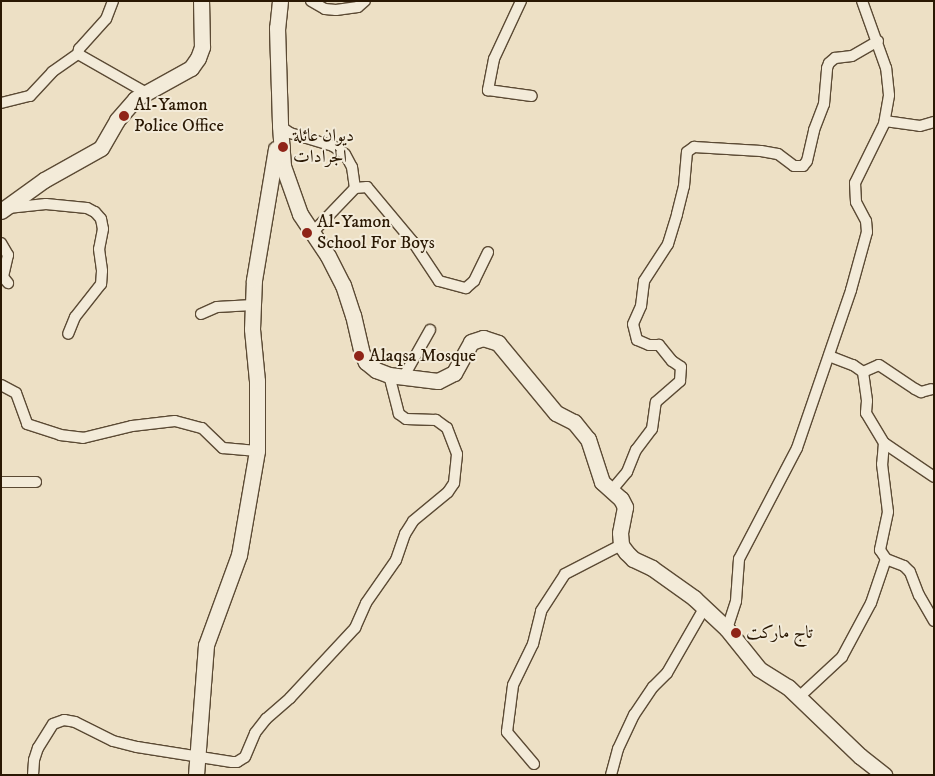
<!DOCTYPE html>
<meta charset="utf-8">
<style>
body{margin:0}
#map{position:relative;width:935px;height:776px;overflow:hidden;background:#ede0c5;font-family:"IM FELL DW Pica",Amiri,serif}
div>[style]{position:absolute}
.roads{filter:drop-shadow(1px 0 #5b4a34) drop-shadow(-1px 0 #5b4a34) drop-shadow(0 1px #5b4a34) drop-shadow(0 -1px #5b4a34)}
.street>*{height:10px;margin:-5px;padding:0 5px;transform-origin:5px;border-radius:5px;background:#f3ebd9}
.secondary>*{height:15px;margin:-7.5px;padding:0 7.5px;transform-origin:7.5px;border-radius:7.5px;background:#f3ebd9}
.dots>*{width:14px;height:14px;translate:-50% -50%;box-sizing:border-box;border:2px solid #f3ebd9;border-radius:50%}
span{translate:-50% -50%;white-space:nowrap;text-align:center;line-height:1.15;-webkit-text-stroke:4px #f3ebd9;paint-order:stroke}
.poi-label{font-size:18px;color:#2a1803}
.left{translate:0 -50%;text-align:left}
.frame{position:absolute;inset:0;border:2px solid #2a1803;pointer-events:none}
</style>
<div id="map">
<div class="roads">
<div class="street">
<div style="left:113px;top:1px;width:19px;rotate:111deg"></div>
<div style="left:106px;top:19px;width:40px;rotate:132deg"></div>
<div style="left:79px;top:49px;width:5px;rotate:101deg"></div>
<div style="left:78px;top:54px;width:77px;rotate:29.6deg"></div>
<div style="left:311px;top:1px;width:16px;rotate:30deg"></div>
<div style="left:325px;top:9px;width:11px;rotate:5deg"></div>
<div style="left:336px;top:10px;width:22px;rotate:-8deg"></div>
<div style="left:358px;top:7px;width:9px;rotate:-41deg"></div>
<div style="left:521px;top:1px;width:64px;rotate:115deg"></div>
<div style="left:494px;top:59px;width:32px;rotate:101deg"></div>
<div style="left:488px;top:90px;width:44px;rotate:7.8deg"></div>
<div style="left:1px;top:103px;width:30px;rotate:-14deg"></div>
<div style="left:30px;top:96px;width:33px;rotate:-47deg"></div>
<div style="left:52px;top:72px;width:32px;rotate:-35deg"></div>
<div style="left:885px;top:121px;width:35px;rotate:8deg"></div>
<div style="left:920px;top:126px;width:15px;rotate:-16deg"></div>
<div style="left:280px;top:126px;width:12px;rotate:35deg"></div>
<div style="left:290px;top:133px;width:45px;rotate:16.8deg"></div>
<div style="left:333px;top:146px;width:14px;rotate:34deg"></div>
<div style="left:345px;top:154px;width:15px;rotate:62deg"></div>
<div style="left:352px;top:167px;width:21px;rotate:82deg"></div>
<div style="left:8px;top:208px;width:38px;rotate:-6deg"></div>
<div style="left:46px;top:204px;width:41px;rotate:5.6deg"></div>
<div style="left:87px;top:208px;width:9px;rotate:27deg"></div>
<div style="left:95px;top:212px;width:9px;rotate:49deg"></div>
<div style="left:101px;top:219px;width:10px;rotate:79deg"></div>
<div style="left:103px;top:229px;width:20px;rotate:101deg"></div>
<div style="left:99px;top:249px;width:22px;rotate:82deg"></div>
<div style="left:102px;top:271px;width:13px;rotate:94deg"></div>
<div style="left:101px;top:284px;width:42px;rotate:128.2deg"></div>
<div style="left:75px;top:317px;width:18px;rotate:112deg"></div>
<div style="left:312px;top:233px;width:62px;rotate:-46.3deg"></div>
<div style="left:355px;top:188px;width:12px;rotate:-5deg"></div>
<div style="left:367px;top:187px;width:72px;rotate:50.1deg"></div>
<div style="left:413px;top:242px;width:47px;rotate:56.3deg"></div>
<div style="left:439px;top:281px;width:28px;rotate:15deg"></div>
<div style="left:466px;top:288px;width:11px;rotate:-41deg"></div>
<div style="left:474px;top:281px;width:32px;rotate:-64deg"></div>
<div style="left:1px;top:243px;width:14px;rotate:60deg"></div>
<div style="left:8px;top:255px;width:23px;rotate:103deg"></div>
<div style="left:3px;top:277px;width:8px;rotate:50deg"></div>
<div style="left:201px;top:314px;width:17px;rotate:-24deg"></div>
<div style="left:217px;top:307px;width:36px;rotate:-3deg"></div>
<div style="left:829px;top:356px;width:26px;rotate:21deg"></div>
<div style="left:853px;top:365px;width:12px;rotate:35deg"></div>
<div style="left:863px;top:372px;width:29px;rotate:82deg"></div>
<div style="left:867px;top:401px;width:12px;rotate:95deg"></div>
<div style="left:866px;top:413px;width:35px;rotate:59deg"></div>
<div style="left:884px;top:443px;width:21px;rotate:95deg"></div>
<div style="left:882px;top:464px;width:48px;rotate:82.9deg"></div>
<div style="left:888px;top:512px;width:39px;rotate:102deg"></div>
<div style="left:880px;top:550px;width:11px;rotate:56deg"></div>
<div style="left:886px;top:559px;width:19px;rotate:21deg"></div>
<div style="left:904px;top:566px;width:8px;rotate:45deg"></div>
<div style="left:910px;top:572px;width:25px;rotate:69deg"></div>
<div style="left:919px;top:595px;width:30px;rotate:60deg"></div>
<div style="left:863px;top:372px;width:17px;rotate:-24deg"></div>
<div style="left:879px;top:365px;width:43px;rotate:33.7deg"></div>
<div style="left:915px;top:389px;width:7px;rotate:27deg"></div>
<div style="left:921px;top:392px;width:11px;rotate:-15deg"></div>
<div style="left:404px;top:376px;width:53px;rotate:-60.5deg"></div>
<div style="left:1px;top:385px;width:17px;rotate:28deg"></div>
<div style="left:16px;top:393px;width:33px;rotate:70deg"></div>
<div style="left:27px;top:424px;width:35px;rotate:18deg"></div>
<div style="left:60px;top:435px;width:23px;rotate:7deg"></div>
<div style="left:83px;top:438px;width:50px;rotate:-13.8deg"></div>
<div style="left:132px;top:426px;width:43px;rotate:-6.6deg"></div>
<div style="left:175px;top:421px;width:28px;rotate:15deg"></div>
<div style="left:202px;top:428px;width:29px;rotate:44deg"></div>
<div style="left:223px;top:448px;width:34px;rotate:5deg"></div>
<div style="left:884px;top:443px;width:60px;rotate:34.2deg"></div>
<div style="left:1px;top:482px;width:35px"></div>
<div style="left:611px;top:491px;width:25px;rotate:-50deg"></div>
<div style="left:627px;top:472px;width:24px;rotate:-68deg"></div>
<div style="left:636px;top:450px;width:26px;rotate:-53deg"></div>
<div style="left:652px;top:429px;width:27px;rotate:-82deg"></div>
<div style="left:656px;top:402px;width:32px;rotate:-41deg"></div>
<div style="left:680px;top:381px;width:14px;rotate:-86deg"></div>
<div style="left:681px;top:367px;width:11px;rotate:-146deg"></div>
<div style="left:672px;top:361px;width:21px;rotate:-129deg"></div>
<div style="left:659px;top:345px;width:10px;rotate:180deg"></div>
<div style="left:649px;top:345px;width:13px;rotate:-157deg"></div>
<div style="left:637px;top:340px;width:16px;rotate:-104deg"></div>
<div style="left:633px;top:324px;width:20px;rotate:-66deg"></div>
<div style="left:641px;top:306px;width:25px;rotate:-83deg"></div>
<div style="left:644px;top:281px;width:44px;rotate:-57deg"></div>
<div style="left:668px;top:244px;width:31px;rotate:-73deg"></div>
<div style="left:677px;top:214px;width:29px;rotate:-76deg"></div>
<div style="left:684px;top:186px;width:34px;rotate:-85deg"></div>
<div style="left:687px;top:152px;width:9px;rotate:-36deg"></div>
<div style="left:694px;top:147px;width:67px;rotate:3.4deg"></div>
<div style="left:761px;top:151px;width:17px;rotate:10deg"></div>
<div style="left:778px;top:154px;width:20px;rotate:37deg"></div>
<div style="left:794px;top:166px;width:9px"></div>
<div style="left:803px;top:166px;width:6px;rotate:-51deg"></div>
<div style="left:807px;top:161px;width:32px;rotate:-77deg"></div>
<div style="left:814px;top:130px;width:28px;rotate:-69deg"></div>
<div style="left:824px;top:104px;width:36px;rotate:-85deg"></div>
<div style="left:827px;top:68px;width:5px;rotate:-68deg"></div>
<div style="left:829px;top:63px;width:8px;rotate:-40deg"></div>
<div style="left:835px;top:58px;width:17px;rotate:-7deg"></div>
<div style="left:852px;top:56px;width:30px;rotate:-30deg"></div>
<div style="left:727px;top:629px;width:29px;rotate:-72deg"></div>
<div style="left:736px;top:601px;width:42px;rotate:-85.9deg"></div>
<div style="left:739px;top:559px;width:125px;rotate:-62.4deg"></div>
<div style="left:797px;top:448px;width:167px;rotate:-71.1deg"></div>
<div style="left:851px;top:290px;width:60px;rotate:-74.6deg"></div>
<div style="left:867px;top:232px;width:11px;rotate:-95deg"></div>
<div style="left:866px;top:221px;width:21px;rotate:-118deg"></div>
<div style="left:856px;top:202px;width:19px;rotate:-93deg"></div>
<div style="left:855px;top:183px;width:66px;rotate:-63.8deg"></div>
<div style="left:884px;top:124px;width:29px;rotate:-80deg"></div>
<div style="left:889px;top:95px;width:27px;rotate:-96deg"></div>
<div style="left:886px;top:68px;width:71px;rotate:-109.7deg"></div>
<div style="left:799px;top:697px;width:59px;rotate:-42.9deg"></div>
<div style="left:842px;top:657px;width:61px;rotate:-61.8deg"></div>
<div style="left:871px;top:603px;width:46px;rotate:-71.2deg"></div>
<div style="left:534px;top:764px;width:42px;rotate:-130.2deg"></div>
<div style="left:507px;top:732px;width:47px;rotate:-82.7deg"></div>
<div style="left:513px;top:685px;width:46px;rotate:-64deg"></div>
<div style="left:533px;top:644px;width:34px;rotate:-76deg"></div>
<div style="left:541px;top:611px;width:44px;rotate:-57deg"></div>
<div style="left:565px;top:574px;width:63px;rotate:-27.4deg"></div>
<div style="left:33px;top:775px;width:15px;rotate:-86deg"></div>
<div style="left:34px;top:760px;width:13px;rotate:-72deg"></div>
<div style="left:38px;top:748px;width:28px;rotate:-58deg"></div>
<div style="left:53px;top:724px;width:12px;rotate:-20deg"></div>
<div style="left:64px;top:720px;width:11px;rotate:10deg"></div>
<div style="left:75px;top:722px;width:42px;rotate:26.6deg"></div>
<div style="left:113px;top:741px;width:25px;rotate:14deg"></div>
<div style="left:137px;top:747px;width:96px;rotate:9deg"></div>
<div style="left:232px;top:762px;width:5px"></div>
<div style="left:237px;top:762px;width:9px;rotate:-32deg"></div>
<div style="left:245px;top:757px;width:26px;rotate:-67deg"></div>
<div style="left:255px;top:733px;width:18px;rotate:-52deg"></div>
<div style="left:266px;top:719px;width:32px;rotate:-41deg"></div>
<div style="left:290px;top:698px;width:96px;rotate:-47.1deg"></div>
<div style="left:355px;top:628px;width:27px;rotate:-66deg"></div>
<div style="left:366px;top:603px;width:52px;rotate:-55.1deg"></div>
<div style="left:396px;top:560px;width:28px;rotate:-71deg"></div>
<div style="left:405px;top:534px;width:15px;rotate:-58deg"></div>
<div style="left:413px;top:521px;width:45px;rotate:-39.6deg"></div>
<div style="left:448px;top:492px;width:11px;rotate:-56deg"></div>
<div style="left:454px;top:483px;width:29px;rotate:-84deg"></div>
<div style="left:457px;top:454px;width:28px;rotate:-111deg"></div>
<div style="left:447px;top:428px;width:14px;rotate:-144deg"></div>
<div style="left:436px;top:420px;width:30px;rotate:-178deg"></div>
<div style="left:406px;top:419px;width:9px;rotate:-144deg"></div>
<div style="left:399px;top:414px;width:40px;rotate:-104.4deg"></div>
<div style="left:611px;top:775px;width:27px;rotate:-75deg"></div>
<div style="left:618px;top:749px;width:38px;rotate:-65deg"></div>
<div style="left:634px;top:715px;width:34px;rotate:-56deg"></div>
<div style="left:653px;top:687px;width:20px;rotate:-45deg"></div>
<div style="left:667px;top:673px;width:76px;rotate:-60.1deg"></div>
</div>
<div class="secondary">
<div style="left:280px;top:1px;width:27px;rotate:96deg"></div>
<div style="left:277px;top:28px;width:98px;rotate:88.2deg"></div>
<div style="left:280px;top:126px;width:40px;rotate:85.7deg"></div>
<div style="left:283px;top:166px;width:51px;rotate:70.5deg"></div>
<div style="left:300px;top:214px;width:50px;rotate:56.3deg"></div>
<div style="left:328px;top:256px;width:33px;rotate:63deg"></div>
<div style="left:343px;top:285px;width:32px;rotate:72deg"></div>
<div style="left:353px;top:315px;width:37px;rotate:77deg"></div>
<div style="left:361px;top:351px;width:12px;rotate:66deg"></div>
<div style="left:366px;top:362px;width:13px;rotate:39deg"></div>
<div style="left:376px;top:370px;width:14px;rotate:21deg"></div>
<div style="left:389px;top:375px;width:49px;rotate:7deg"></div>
<div style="left:438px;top:381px;width:18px;rotate:-27deg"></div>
<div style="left:454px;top:373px;width:35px;rotate:-61deg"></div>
<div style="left:471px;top:342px;width:13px;rotate:-18deg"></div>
<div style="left:483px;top:338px;width:16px;rotate:18deg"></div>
<div style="left:498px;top:343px;width:91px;rotate:50.4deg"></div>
<div style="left:556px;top:413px;width:20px;rotate:27deg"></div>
<div style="left:574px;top:422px;width:22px;rotate:51deg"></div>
<div style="left:588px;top:439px;width:45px;rotate:72deg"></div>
<div style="left:602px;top:482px;width:25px;rotate:42deg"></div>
<div style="left:621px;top:499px;width:9px;rotate:63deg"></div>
<div style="left:625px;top:507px;width:26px;rotate:101deg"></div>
<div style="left:620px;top:533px;width:12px;rotate:85deg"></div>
<div style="left:621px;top:545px;width:9px;rotate:54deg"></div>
<div style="left:626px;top:552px;width:10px;rotate:45deg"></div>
<div style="left:633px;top:559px;width:21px;rotate:25deg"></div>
<div style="left:652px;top:568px;width:52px;rotate:35.5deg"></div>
<div style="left:694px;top:598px;width:45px;rotate:43.2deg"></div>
<div style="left:727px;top:629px;width:51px;rotate:51.3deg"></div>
<div style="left:759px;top:669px;width:34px;rotate:32deg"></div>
<div style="left:788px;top:687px;width:100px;rotate:43.8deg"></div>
<div style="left:860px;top:756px;width:31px;rotate:38deg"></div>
<div style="left:1px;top:211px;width:53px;rotate:-35.8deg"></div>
<div style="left:44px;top:180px;width:65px;rotate:-29.3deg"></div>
<div style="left:101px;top:148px;width:32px;rotate:-60deg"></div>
<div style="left:117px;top:120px;width:28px;rotate:-49deg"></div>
<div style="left:135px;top:99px;width:64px;rotate:-29deg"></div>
<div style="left:191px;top:68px;width:12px;rotate:-55deg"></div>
<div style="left:198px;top:58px;width:12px;rotate:-70deg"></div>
<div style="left:202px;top:47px;width:46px;rotate:-91.2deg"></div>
<div style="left:196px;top:775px;width:130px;rotate:-85.6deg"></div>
<div style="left:206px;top:645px;width:96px;rotate:-69.9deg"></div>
<div style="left:239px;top:555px;width:106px;rotate:-80.2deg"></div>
<div style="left:257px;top:451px;width:70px;rotate:-90deg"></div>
<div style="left:257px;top:381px;width:52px;rotate:-95.5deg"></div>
<div style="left:252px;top:329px;width:49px;rotate:-87.7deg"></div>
<div style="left:254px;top:280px;width:133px;rotate:-80.5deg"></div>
</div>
</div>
<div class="dots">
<div style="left:124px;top:116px;background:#8f2418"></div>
<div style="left:283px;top:147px;background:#8f2418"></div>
<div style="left:307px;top:233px;background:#8f2418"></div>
<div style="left:359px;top:356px;background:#8f2418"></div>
<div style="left:736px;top:633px;background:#8f2418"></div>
</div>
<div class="poi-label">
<span class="left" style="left:134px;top:116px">Al-Yamon<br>Police Office</span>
<span class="left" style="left:293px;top:147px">ديوان عائلة<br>الجرادات</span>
<span class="left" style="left:317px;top:233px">Al-Yamon<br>School For Boys</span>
<span class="left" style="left:369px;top:356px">Alaqsa Mosque</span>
<span class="left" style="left:746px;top:633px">تاج ماركت</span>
</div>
<div class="frame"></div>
</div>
